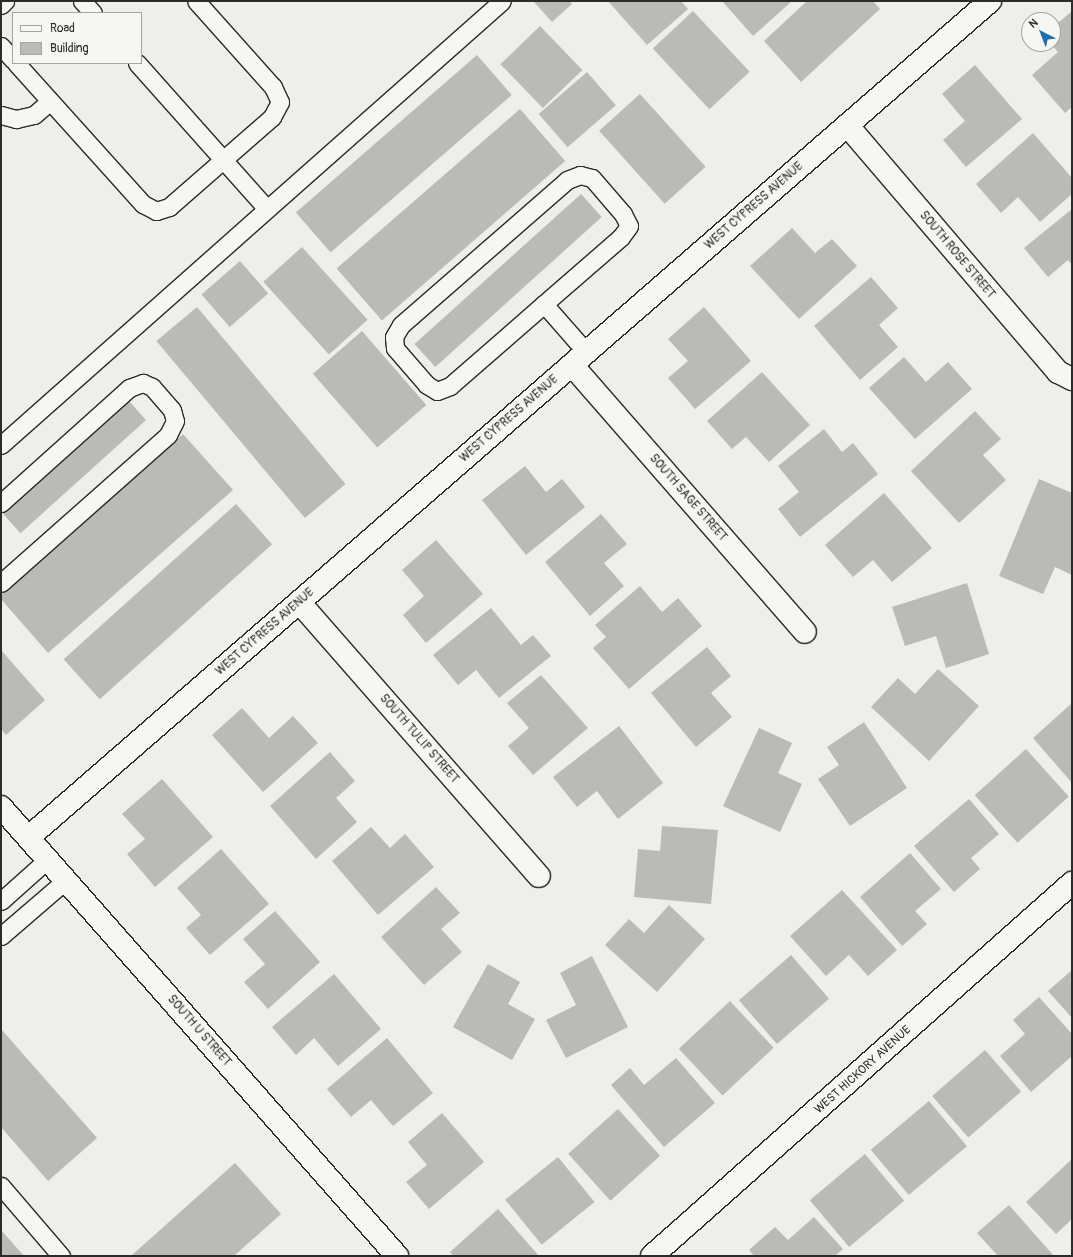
<!DOCTYPE html>
<style>
body{margin:0}
#map{position:relative;width:1073px;height:1257px;overflow:hidden;background:#eeeeea;font-family:Pangolin,sans-serif}
div>[style]{position:absolute}
.building>*{inset:0;background:#babab7;transform-origin:0 0}
.roads{filter:drop-shadow(1px 0 #2b2b2b) drop-shadow(-1px 0 #2b2b2b) drop-shadow(0 1px #2b2b2b) drop-shadow(0 -1px #2b2b2b)}
.lane>*{height:17px;margin:-8.5px;padding:0 8.5px;transform-origin:8.5px;border-radius:8.5px;background:#f6f6f2}
.street>*{height:22px;margin:-11px;padding:0 11px;transform-origin:11px;border-radius:11px;background:#f6f6f2}
span{translate:-50% -50%;white-space:nowrap;text-align:center;line-height:1.15;-webkit-text-stroke:3px #f6f6f2;paint-order:stroke}
.street-label{font-size:12px;color:#2b2b2b}
.frame{position:absolute;inset:0;border:2px solid #2b2b2b;pointer-events:none}
.legend{position:absolute;left:12px;top:12px;width:130px;height:52px;box-sizing:border-box;background:#f6f6f2;border:1px solid #a5a5a2;margin:0;padding:5px 7px;list-style:none;font-size:12px;color:#2b2b2b}
.legend li{display:flex;align-items:center;gap:8px;height:20px}
.legend b{width:20px;border:1px solid #a5a5a2}
.north{position:absolute;left:1021px;top:12px;width:40px;height:40px;box-sizing:border-box;background:#f6f6f2;border:1px solid #a5a5a2;border-radius:50%;rotate:318deg;font-size:11px;font-weight:700;line-height:16px;text-align:center;color:#2b2b2b}
.north::after{content:'';display:block;margin:auto;width:14px;height:18px;background:#1f6fb2;clip-path:polygon(50% 0,100% 100%,50% 72%,0 100%)}
</style>
<div id="map">
<div class="building">
<div style="clip-path:polygon(536px 1px,569px 1px,572px 4px,552px 22px,534px 2px)"></div>
<div style="clip-path:polygon(608px 1px,681px 1px,688px 9px,647px 45px)"></div>
<div style="clip-path:polygon(722px 1px,792px 1px,753px 36px)"></div>
<div style="clip-path:polygon(807px 1px,873px 1px,880px 9px,801px 82px,764px 41px)"></div>
<div style="left:693px;top:11px;width:83px;height:55px;rotate:47deg"></div>
<div style="clip-path:polygon(1071px 12px,1072px 107px,1065px 113px,1032px 75px,1058px 52px,1051px 44px,1053px 27px)"></div>
<div style="left:540px;top:26px;width:61px;height:55px;rotate:46deg"></div>
<div style="left:477px;top:55px;width:53px;height:240px;rotate:49deg"></div>
<div style="clip-path:polygon(975px 65px,1022px 119px,966px 167px,943px 140px,965px 121px,942px 94px)"></div>
<div style="left:587px;top:72px;width:44px;height:64px;rotate:49deg"></div>
<div style="left:640px;top:94px;width:98px;height:55px;rotate:48deg"></div>
<div style="left:520px;top:109px;width:69px;height:243px;rotate:49deg"></div>
<div style="clip-path:polygon(1033px 133px,1072px 178px,1072px 194px,1040px 222px,1018px 197px,1001px 213px,976px 184px)"></div>
<div style="left:581px;top:194px;width:31px;height:224px;rotate:48deg"></div>
<div style="clip-path:polygon(1072px 209px,1072px 265px,1068px 260px,1048px 277px,1024px 248px)"></div>
<div style="clip-path:polygon(792px 228px,815px 253px,832px 239px,857px 266px,799px 319px,750px 266px)"></div>
<div style="left:302px;top:247px;width:98px;height:52px;rotate:48deg"></div>
<div style="left:240px;top:261px;width:43px;height:51px;rotate:49deg"></div>
<div style="clip-path:polygon(871px 277px,898px 308px,879px 325px,898px 347px,860px 380px,814px 326px)"></div>
<div style="left:197px;top:307px;width:231px;height:53px;rotate:50deg"></div>
<div style="clip-path:polygon(704px 307px,751px 361px,695px 409px,668px 378px,688px 361px,668px 339px)"></div>
<div style="left:362px;top:331px;width:98px;height:65px;rotate:49deg"></div>
<div style="clip-path:polygon(904px 357px,926px 382px,948px 362px,972px 389px,915px 439px,869px 388px)"></div>
<div style="clip-path:polygon(762px 372px,810px 425px,769px 462px,746px 437px,732px 449px,707px 421px)"></div>
<div style="left:128px;top:400px;width:27px;height:169px;rotate:48deg"></div>
<div style="clip-path:polygon(975px 411px,1001px 439px,983px 455px,1006px 480px,959px 523px,911px 471px)"></div>
<div style="clip-path:polygon(824px 429px,842px 452px,853px 443px,878px 474px,800px 537px,778px 509px,799px 492px,778px 466px)"></div>
<div style="clip-path:polygon(183px 434px,233px 490px,48px 653px,1px 599px,1px 595px)"></div>
<div style="clip-path:polygon(525px 466px,546px 492px,562px 479px,585px 507px,526px 555px,482px 500px)"></div>
<div style="clip-path:polygon(1039px 479px,1072px 493px,1072px 575px,1055px 567px,1043px 594px,999px 576px)"></div>
<div style="clip-path:polygon(884px 493px,932px 548px,892px 582px,873px 560px,853px 577px,825px 545px)"></div>
<div style="left:236px;top:504px;width:54px;height:232px;rotate:48deg"></div>
<div style="clip-path:polygon(601px 514px,627px 544px,604px 563px,624px 586px,590px 616px,545px 562px)"></div>
<div style="clip-path:polygon(436px 540px,483px 594px,426px 643px,403px 615px,424px 596px,402px 570px)"></div>
<div style="clip-path:polygon(967px 583px,989px 654px,946px 668px,936px 636px,905px 646px,892px 607px)"></div>
<div style="clip-path:polygon(640px 586px,662px 612px,678px 598px,702px 626px,629px 689px,593px 648px,606px 637px,595px 625px)"></div>
<div style="clip-path:polygon(491px 608px,521px 645px,533px 635px,551px 656px,499px 698px,476px 670px,458px 685px,433px 655px)"></div>
<div style="clip-path:polygon(707px 647px,731px 676px,711px 693px,732px 717px,696px 747px,651px 693px)"></div>
<div style="clip-path:polygon(1px 650px,45px 700px,6px 735px,1px 729px)"></div>
<div style="clip-path:polygon(938px 669px,979px 706px,929px 761px,871px 707px,898px 678px,915px 694px)"></div>
<div style="clip-path:polygon(541px 675px,588px 728px,533px 775px,508px 746px,529px 728px,507px 703px)"></div>
<div style="clip-path:polygon(1072px 703px,1072px 783px,1033px 738px)"></div>
<div style="clip-path:polygon(242px 708px,269px 738px,293px 716px,318px 743px,263px 792px,212px 735px)"></div>
<div style="clip-path:polygon(864px 722px,907px 788px,850px 826px,818px 779px,839px 765px,827px 747px)"></div>
<div style="clip-path:polygon(619px 726px,663px 783px,618px 819px,597px 791px,577px 807px,553px 777px)"></div>
<div style="clip-path:polygon(759px 728px,792px 743px,778px 773px,802px 784px,780px 832px,723px 806px)"></div>
<div style="left:1026px;top:749px;width:64px;height:69px;rotate:48deg"></div>
<div style="clip-path:polygon(330px 752px,355px 781px,336px 798px,357px 822px,316px 859px,270px 806px)"></div>
<div style="clip-path:polygon(162px 779px,213px 837px,155px 887px,127px 854px,145px 839px,122px 814px)"></div>
<div style="clip-path:polygon(969px 799px,999px 834px,971px 858px,980px 869px,954px 892px,914px 846px)"></div>
<div style="clip-path:polygon(662px 826px,718px 830px,711px 904px,634px 897px,638px 849px,660px 851px)"></div>
<div style="clip-path:polygon(371px 827px,390px 848px,405px 834px,434px 867px,378px 915px,332px 861px)"></div>
<div style="clip-path:polygon(221px 849px,269px 904px,210px 955px,186px 928px,201px 915px,177px 888px)"></div>
<div style="clip-path:polygon(910px 853px,941px 889px,915px 911px,927px 924px,902px 946px,860px 897px)"></div>
<div style="clip-path:polygon(436px 887px,460px 913px,441px 929px,462px 952px,424px 985px,381px 937px)"></div>
<div style="clip-path:polygon(842px 890px,897px 950px,868px 976px,849px 955px,826px 976px,790px 936px)"></div>
<div style="clip-path:polygon(669px 905px,705px 939px,657px 992px,605px 945px,629px 919px,644px 933px)"></div>
<div style="clip-path:polygon(275px 911px,320px 962px,268px 1009px,244px 982px,265px 964px,243px 939px)"></div>
<div style="left:791px;top:955px;width:58px;height:69px;rotate:49deg"></div>
<div style="clip-path:polygon(592px 956px,628px 1027px,566px 1058px,546px 1020px,576px 1005px,560px 973px)"></div>
<div style="clip-path:polygon(488px 964px,520px 982px,508px 1004px,535px 1019px,512px 1060px,453px 1027px)"></div>
<div style="clip-path:polygon(1072px 970px,1072px 1018px,1048px 991px)"></div>
<div style="clip-path:polygon(334px 974px,381px 1029px,338px 1066px,314px 1038px,296px 1055px,272px 1027px)"></div>
<div style="clip-path:polygon(1039px 997px,1072px 1034px,1072px 1056px,1031px 1092px,1000px 1056px,1025px 1034px,1013px 1020px)"></div>
<div style="left:730px;top:1001px;width:64px;height:70px;rotate:47deg"></div>
<div style="clip-path:polygon(1px 1029px,97px 1138px,48px 1181px,1px 1127px)"></div>
<div style="clip-path:polygon(387px 1038px,433px 1093px,393px 1126px,371px 1100px,351px 1117px,327px 1089px)"></div>
<div style="left:985px;top:1050px;width:55px;height:70px;rotate:49deg"></div>
<div style="clip-path:polygon(676px 1058px,715px 1103px,664px 1147px,611px 1085px,630px 1068px,644px 1085px)"></div>
<div style="left:929px;top:1101px;width:59px;height:76px;rotate:50deg"></div>
<div style="left:618px;top:1109px;width:63px;height:67px;rotate:48deg"></div>
<div style="clip-path:polygon(442px 1113px,484px 1162px,429px 1209px,406px 1182px,427px 1165px,408px 1142px)"></div>
<div style="left:865px;top:1154px;width:61px;height:72px;rotate:50deg"></div>
<div style="left:558px;top:1157px;width:58px;height:68px;rotate:51deg"></div>
<div style="clip-path:polygon(1072px 1159px,1072px 1219px,1056px 1234px,1026px 1202px)"></div>
<div style="clip-path:polygon(235px 1163px,281px 1214px,234px 1256px,131px 1256px)"></div>
<div style="clip-path:polygon(1009px 1205px,1054px 1256px,998px 1256px,977px 1233px)"></div>
<div style="clip-path:polygon(498px 1209px,539px 1256px,453px 1256px,450px 1252px)"></div>
<div style="clip-path:polygon(814px 1217px,843px 1249px,835px 1256px,754px 1256px,749px 1250px,775px 1227px,788px 1240px)"></div>
<div style="clip-path:polygon(1px 1230px,24px 1256px,1px 1256px)"></div>
</div>
<div class="roads">
<div class="lane">
<div style="left:82px;top:1px;width:16px;rotate:47deg"></div>
<div style="left:1px;top:5px;width:6px;rotate:-45deg"></div>
<div style="left:1px;top:46px;width:18px;rotate:49deg"></div>
<div style="left:16px;top:63px;width:190px;rotate:48deg"></div>
<div style="left:143px;top:204px;width:15px;rotate:28deg"></div>
<div style="left:156px;top:211px;width:14px;rotate:-17deg"></div>
<div style="left:169px;top:207px;width:137px;rotate:-41.1deg"></div>
<div style="left:272px;top:117px;width:17px;rotate:-62deg"></div>
<div style="left:280px;top:102px;width:17px;rotate:-115deg"></div>
<div style="left:273px;top:87px;width:115px;rotate:-131.8deg"></div>
<div style="left:137px;top:63px;width:195px;rotate:48.3deg"></div>
<div style="left:1px;top:115px;width:16px;rotate:15deg"></div>
<div style="left:16px;top:119px;width:18px;rotate:-13deg"></div>
<div style="left:34px;top:115px;width:21px;rotate:-41deg"></div>
<div style="left:544px;top:304px;width:125px;rotate:138.9deg"></div>
<div style="left:450px;top:386px;width:14px;rotate:159deg"></div>
<div style="left:437px;top:391px;width:12px;rotate:-149deg"></div>
<div style="left:427px;top:385px;width:49px;rotate:-130.9deg"></div>
<div style="left:395px;top:348px;width:11px;rotate:-95deg"></div>
<div style="left:394px;top:337px;width:14px;rotate:-60deg"></div>
<div style="left:401px;top:325px;width:220px;rotate:-41.1deg"></div>
<div style="left:567px;top:180px;width:14px;rotate:-21deg"></div>
<div style="left:580px;top:175px;width:12px;rotate:14deg"></div>
<div style="left:592px;top:178px;width:48px;rotate:49.3deg"></div>
<div style="left:623px;top:214px;width:13px;rotate:63deg"></div>
<div style="left:629px;top:226px;width:14px;rotate:126deg"></div>
<div style="left:621px;top:237px;width:102px;rotate:139deg"></div>
<div style="left:544px;top:304px;width:64px;rotate:48.8deg"></div>
<div style="left:1px;top:445px;width:669px;rotate:-41.55deg"></div>
<div style="left:1px;top:503px;width:172px;rotate:-41.9deg"></div>
<div style="left:129px;top:388px;width:15px;rotate:-20deg"></div>
<div style="left:143px;top:383px;width:10px;rotate:24deg"></div>
<div style="left:152px;top:387px;width:30px;rotate:49deg"></div>
<div style="left:172px;top:410px;width:11px;rotate:75deg"></div>
<div style="left:175px;top:421px;width:16px;rotate:117deg"></div>
<div style="left:168px;top:435px;width:223px;rotate:138.5deg"></div>
<div style="left:1px;top:901px;width:63px;rotate:-41.8deg"></div>
<div style="left:1px;top:936px;width:86px;rotate:-40.7deg"></div>
<div style="left:1px;top:1186px;width:92px;rotate:49.4deg"></div>
</div>
<div class="street">
<div style="left:847px;top:125px;width:325px;rotate:49.5deg"></div>
<div style="left:1058px;top:372px;width:16px;rotate:27deg"></div>
<div style="left:572px;top:365px;width:354px;rotate:48.9deg"></div>
<div style="left:299px;top:602px;width:364px;rotate:48.8deg"></div>
<div style="left:1px;top:807px;width:599px;rotate:48.59deg"></div>
<div style="left:29px;top:837px;width:1274px;rotate:-41.02deg"></div>
<div style="left:652px;top:1256px;width:562px;rotate:-41.61deg"></div>
</div>
</div>
<div class="street-label">
<span style="left:754px;top:206px;rotate:-41deg">WEST CYPRESS AVENUE</span>
<span style="left:957px;top:255px;rotate:50deg">SOUTH ROSE STREET</span>
<span style="left:509px;top:419px;rotate:-41deg">WEST CYPRESS AVENUE</span>
<span style="left:688px;top:498px;rotate:49deg">SOUTH SAGE STREET</span>
<span style="left:265px;top:632px;rotate:-41deg">WEST CYPRESS AVENUE</span>
<span style="left:419px;top:739px;rotate:49deg">SOUTH TULIP STREET</span>
<span style="left:199px;top:1031px;rotate:49deg">SOUTH U STREET</span>
<span style="left:863px;top:1070px;rotate:-42deg">WEST HICKORY AVENUE</span>
</div>
<div class="frame"></div>
<ul class="legend">
<li><b style="height:5px;background:#f6f6f2"></b>Road</li>
<li><b style="height:11px;background:#babab7"></b>Building</li>
</ul>
<div class="north">N</div>
</div>
